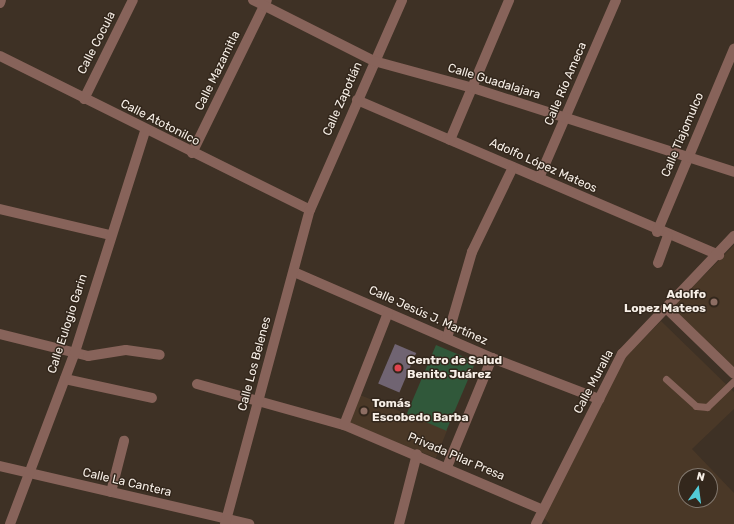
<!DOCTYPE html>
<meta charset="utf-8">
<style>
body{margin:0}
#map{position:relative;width:734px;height:524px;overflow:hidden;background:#3e3125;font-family:Rubik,sans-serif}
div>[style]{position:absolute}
.built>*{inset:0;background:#4a3827;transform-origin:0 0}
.green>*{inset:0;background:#30583a;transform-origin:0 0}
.building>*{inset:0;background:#706472;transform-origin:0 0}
.service>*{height:7px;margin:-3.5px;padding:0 3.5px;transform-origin:3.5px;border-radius:3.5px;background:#87635a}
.minor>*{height:10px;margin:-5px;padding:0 5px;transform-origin:5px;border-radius:5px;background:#87635a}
.tertiary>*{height:10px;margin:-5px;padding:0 5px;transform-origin:5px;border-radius:5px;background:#87635a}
.dots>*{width:11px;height:11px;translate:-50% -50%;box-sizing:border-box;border:2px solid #33271c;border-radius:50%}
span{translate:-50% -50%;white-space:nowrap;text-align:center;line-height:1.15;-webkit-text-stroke:3px #33271c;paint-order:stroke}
.street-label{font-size:12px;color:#f7efe7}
.poi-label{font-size:12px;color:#f7efe7;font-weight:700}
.right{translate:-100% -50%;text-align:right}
.left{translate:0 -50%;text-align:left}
.north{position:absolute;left:678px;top:468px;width:40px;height:40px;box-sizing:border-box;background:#33271c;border:1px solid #81776d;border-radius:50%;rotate:14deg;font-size:11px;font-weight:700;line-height:16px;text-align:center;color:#f7efe7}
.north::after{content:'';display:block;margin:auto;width:14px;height:18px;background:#52cbd7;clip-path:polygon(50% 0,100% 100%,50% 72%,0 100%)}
</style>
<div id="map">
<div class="built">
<div style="clip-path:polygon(734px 245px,734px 367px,672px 308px)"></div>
<div style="clip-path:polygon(evenodd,661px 321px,734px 392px,734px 409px,692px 449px,734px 493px,734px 524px,550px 524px,544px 518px,620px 363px,661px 321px,686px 476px,710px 476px,710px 500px,686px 500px,686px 476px)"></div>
<div style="left:360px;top:395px;width:94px;height:30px;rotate:22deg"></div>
</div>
<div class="green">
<div style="left:436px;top:345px;width:43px;height:75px;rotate:23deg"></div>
</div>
<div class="building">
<div style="left:395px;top:344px;width:23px;height:43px;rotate:23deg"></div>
</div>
<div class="service">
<div style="left:666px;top:379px;width:40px;rotate:42deg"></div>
<div style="left:696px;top:406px;width:11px;rotate:5deg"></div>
<div style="left:707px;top:407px;width:37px;rotate:-44deg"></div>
</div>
<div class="minor">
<div style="left:0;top:3px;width:3px;rotate:-72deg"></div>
<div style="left:0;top:56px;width:346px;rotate:26.4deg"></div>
<div style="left:84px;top:99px;width:110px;rotate:-63.7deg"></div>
<div style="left:357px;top:100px;width:394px;rotate:23.2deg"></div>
<div style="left:450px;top:140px;width:152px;rotate:-67.1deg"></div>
<div style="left:192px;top:153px;width:170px;rotate:-63.9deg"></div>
<div style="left:539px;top:178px;width:194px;rotate:-66.6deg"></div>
<div style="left:0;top:209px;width:113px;rotate:13.3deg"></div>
<div style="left:657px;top:232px;width:199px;rotate:-67.2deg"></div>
<div style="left:658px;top:263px;width:29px;rotate:-70deg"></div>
<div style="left:294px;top:272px;width:216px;rotate:23.5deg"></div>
<div style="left:492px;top:358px;width:115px;rotate:21deg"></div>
<div style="left:667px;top:309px;width:93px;rotate:44.1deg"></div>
<div style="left:0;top:334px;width:91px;rotate:14deg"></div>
<div style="left:88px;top:356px;width:38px;rotate:-9deg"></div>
<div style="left:126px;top:350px;width:34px;rotate:8deg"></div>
<div style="left:447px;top:338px;width:90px;rotate:-73.8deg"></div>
<div style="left:472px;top:252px;width:94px;rotate:-64.2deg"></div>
<div style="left:65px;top:379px;width:89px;rotate:12.3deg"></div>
<div style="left:197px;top:384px;width:153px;rotate:15.6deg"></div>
<div style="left:344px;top:425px;width:216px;rotate:23.1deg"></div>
<div style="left:344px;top:425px;width:120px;rotate:-68.6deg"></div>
<div style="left:0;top:466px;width:256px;rotate:13.1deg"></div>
<div style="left:447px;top:467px;width:118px;rotate:-67.6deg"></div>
<div style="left:111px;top:492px;width:53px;rotate:-75.7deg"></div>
<div style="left:10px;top:524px;width:184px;rotate:-69.3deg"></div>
<div style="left:75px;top:352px;width:232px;rotate:-72.4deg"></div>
<div style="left:225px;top:524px;width:325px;rotate:-74.9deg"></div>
<div style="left:310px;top:210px;width:229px;rotate:-66.3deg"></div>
<div style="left:399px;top:524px;width:72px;rotate:-75.6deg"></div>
<div style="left:536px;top:524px;width:191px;rotate:-63.2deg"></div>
<div style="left:622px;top:354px;width:163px;rotate:-46.5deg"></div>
</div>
<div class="tertiary">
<div style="left:253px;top:0;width:136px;rotate:26.8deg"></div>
<div style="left:374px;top:61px;width:103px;rotate:15.3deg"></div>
<div style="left:473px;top:88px;width:274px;rotate:17.8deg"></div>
</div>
<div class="dots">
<div style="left:714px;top:302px;background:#8d6e63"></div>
<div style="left:398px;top:368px;background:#e0444e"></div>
<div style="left:364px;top:411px;background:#8d6e63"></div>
</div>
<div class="street-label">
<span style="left:97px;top:43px;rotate:-63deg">Calle Cocula</span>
<span style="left:218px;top:71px;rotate:-64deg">Calle Mazamitla</span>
<span style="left:494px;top:82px;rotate:17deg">Calle Guadalajara</span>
<span style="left:566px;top:84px;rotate:-67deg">Calle Río Ameca</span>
<span style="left:343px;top:99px;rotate:-66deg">Calle Zapotlán</span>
<span style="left:160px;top:123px;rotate:27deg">Calle Atotonilco</span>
<span style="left:683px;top:135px;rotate:-67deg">Calle Tlajomulco</span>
<span style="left:543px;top:166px;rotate:24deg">Adolfo López Mateos</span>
<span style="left:428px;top:316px;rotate:24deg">Calle Jesús J. Martínez</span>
<span style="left:68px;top:324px;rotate:-72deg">Calle Eulogio Garin</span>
<span style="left:255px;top:364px;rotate:-75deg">Calle Los Belenes</span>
<span style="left:594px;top:382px;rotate:-62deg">Calle Muralla</span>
<span style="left:456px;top:457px;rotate:23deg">Privada Pilar Presa</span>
<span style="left:127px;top:483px;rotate:13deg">Calle La Cantera</span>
</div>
<div class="poi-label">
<span class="right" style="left:706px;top:302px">Adolfo<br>Lopez Mateos</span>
<span class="left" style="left:407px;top:368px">Centro de Salud<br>Benito Juárez</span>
<span class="left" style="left:372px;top:411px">Tomás<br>Escobedo Barba</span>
</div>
<div class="north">N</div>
</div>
